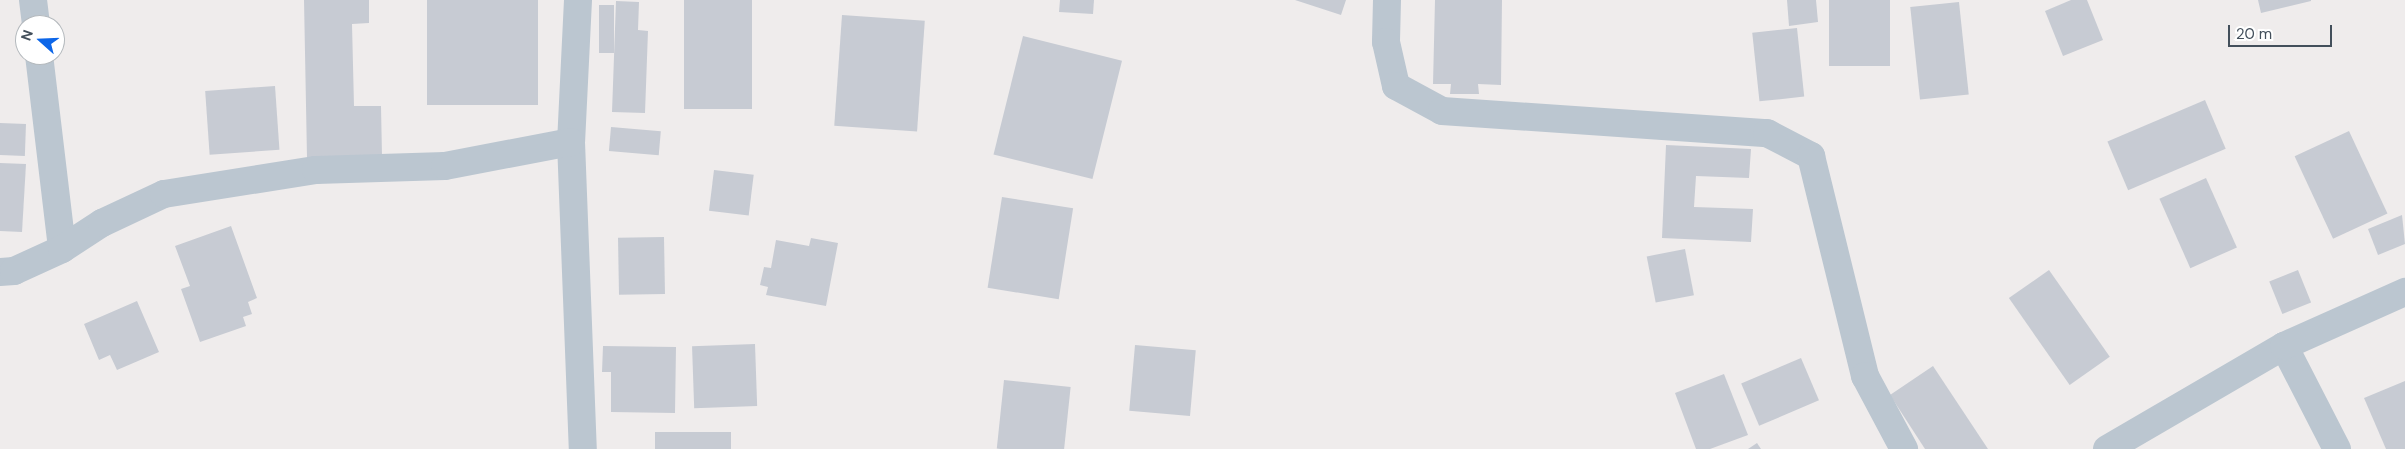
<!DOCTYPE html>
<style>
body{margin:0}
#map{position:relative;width:2405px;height:449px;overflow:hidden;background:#efecec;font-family:"DM Sans",sans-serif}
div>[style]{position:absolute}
.building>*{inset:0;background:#c7cbd3;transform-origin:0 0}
.street>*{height:28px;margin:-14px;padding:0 14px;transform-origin:14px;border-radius:14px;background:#bbc6d0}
span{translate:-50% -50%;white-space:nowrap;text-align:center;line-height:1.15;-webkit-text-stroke:4px #fff;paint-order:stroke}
.north{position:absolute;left:15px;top:15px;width:50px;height:50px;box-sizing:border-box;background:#fff;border:1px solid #b4b9bd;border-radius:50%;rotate:290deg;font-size:14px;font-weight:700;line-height:20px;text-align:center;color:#434f5b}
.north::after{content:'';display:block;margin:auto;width:18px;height:22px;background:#0d66e8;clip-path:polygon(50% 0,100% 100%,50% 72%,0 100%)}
.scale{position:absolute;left:2228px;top:25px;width:104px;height:22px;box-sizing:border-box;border:2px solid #434f5b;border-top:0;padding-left:6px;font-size:15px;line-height:18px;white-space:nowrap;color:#434f5b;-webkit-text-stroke:4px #fff;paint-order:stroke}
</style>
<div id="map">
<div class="building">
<div style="clip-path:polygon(304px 0,369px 0,369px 23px,352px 24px,354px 106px,381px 106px,382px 156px,307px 158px)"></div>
<div style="left:427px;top:0;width:111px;height:105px"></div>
<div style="left:684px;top:0;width:68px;height:109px"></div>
<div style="clip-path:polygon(1060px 0,1094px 0,1093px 14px,1059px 12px)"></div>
<div style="clip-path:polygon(1295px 0,1346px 0,1341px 15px)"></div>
<div style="clip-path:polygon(1435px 0,1502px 0,1501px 85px,1478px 84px,1479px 94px,1450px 94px,1451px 84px,1433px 84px)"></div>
<div style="clip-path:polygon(1787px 0,1816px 0,1818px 22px,1789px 26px)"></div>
<div style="left:1829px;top:0;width:61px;height:66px"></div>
<div style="clip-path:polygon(2071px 0,2087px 0,2103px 40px,2063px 56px,2045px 11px)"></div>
<div style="clip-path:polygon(2258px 0,2311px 0,2311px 1px,2261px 13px)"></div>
<div style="clip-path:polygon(616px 1px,639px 2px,638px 30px,648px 31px,645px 113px,612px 112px)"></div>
<div style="left:1959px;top:2px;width:93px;height:49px;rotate:84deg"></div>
<div style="left:599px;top:5px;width:15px;height:48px"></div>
<div style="left:842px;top:15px;width:83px;height:111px;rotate:4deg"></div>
<div style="left:1797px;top:28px;width:69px;height:45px;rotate:84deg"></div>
<div style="left:1023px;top:36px;width:102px;height:122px;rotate:14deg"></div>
<div style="left:275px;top:86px;width:64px;height:70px;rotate:86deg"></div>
<div style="left:2205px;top:100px;width:53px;height:106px;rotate:67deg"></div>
<div style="left:0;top:123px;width:26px;height:32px;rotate:2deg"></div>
<div style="left:611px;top:127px;width:50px;height:24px;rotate:5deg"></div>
<div style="left:2349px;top:131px;width:91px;height:60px;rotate:65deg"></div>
<div style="clip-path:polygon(1666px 145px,1751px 149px,1749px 178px,1696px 176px,1694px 207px,1753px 209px,1751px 242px,1662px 238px)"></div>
<div style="clip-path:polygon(0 163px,26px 164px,22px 232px,0 231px)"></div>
<div style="left:714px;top:170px;width:40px;height:41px;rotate:7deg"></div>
<div style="left:2206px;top:178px;width:76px;height:51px;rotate:66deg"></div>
<div style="left:1002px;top:197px;width:72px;height:92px;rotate:9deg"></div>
<div style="clip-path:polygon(2402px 215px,2405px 244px,2378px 255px,2368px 229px)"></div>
<div style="clip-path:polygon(231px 226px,257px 298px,248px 302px,252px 314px,243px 317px,246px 326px,200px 342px,181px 289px,190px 286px,175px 246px)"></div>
<div style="left:664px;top:237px;width:57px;height:46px;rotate:89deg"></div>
<div style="clip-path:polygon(811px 238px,838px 243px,826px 306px,766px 295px,768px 287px,760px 285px,764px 267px,771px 268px,776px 240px,809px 246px)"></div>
<div style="left:1685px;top:249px;width:47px;height:39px;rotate:79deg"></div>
<div style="left:2049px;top:270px;width:106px;height:49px;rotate:55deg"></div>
<div style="left:2298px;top:270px;width:35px;height:31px;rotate:68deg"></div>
<div style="clip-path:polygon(137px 301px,159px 352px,117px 370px,110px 355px,99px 360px,84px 324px)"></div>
<div style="left:755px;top:344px;width:62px;height:63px;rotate:88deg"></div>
<div style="left:1135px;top:345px;width:61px;height:66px;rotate:5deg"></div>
<div style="clip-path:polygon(603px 346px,676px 347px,675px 413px,611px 412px,611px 372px,602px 372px)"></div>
<div style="left:1801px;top:358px;width:46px;height:65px;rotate:67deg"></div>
<div style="clip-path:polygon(1933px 366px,1988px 449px,1925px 449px,1890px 395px)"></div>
<div style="clip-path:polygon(1724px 374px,1748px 435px,1710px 449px,1696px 449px,1675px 393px)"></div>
<div style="left:1004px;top:380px;width:67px;height:69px;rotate:6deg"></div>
<div style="clip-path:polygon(2405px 381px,2405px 449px,2386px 449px,2364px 398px)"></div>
<div style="left:655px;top:432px;width:76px;height:17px"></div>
<div style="clip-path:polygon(1757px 443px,1761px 449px,1748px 449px)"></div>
</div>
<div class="street">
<div style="left:33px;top:0;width:25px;rotate:83deg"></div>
<div style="left:578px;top:0;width:142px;rotate:92.8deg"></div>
<div style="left:571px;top:142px;width:307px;rotate:87.8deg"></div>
<div style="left:1387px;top:0;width:42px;rotate:91.4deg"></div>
<div style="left:1386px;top:42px;width:45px;rotate:77.2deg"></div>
<div style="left:1396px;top:86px;width:52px;rotate:28.5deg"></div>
<div style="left:1442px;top:111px;width:326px;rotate:3.9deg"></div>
<div style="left:1767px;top:133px;width:50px;rotate:27.6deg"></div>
<div style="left:1811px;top:156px;width:227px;rotate:76.2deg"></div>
<div style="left:1865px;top:376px;width:83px;rotate:61.9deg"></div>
<div style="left:39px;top:55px;width:195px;rotate:83.2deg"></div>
<div style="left:0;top:272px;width:14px;rotate:-4deg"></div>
<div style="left:14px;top:271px;width:53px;rotate:-24.6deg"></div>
<div style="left:62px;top:249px;width:48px;rotate:-33deg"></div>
<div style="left:102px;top:223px;width:68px;rotate:-25.1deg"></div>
<div style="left:164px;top:194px;width:154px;rotate:-9deg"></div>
<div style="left:316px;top:170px;width:129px;rotate:-1.8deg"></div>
<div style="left:445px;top:166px;width:128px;rotate:-10.8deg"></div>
<div style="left:2284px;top:346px;width:116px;rotate:62.8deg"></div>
<div style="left:2107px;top:449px;width:205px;rotate:-30.2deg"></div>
<div style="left:2284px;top:346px;width:133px;rotate:-24.1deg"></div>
</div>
<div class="north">N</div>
<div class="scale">20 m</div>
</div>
